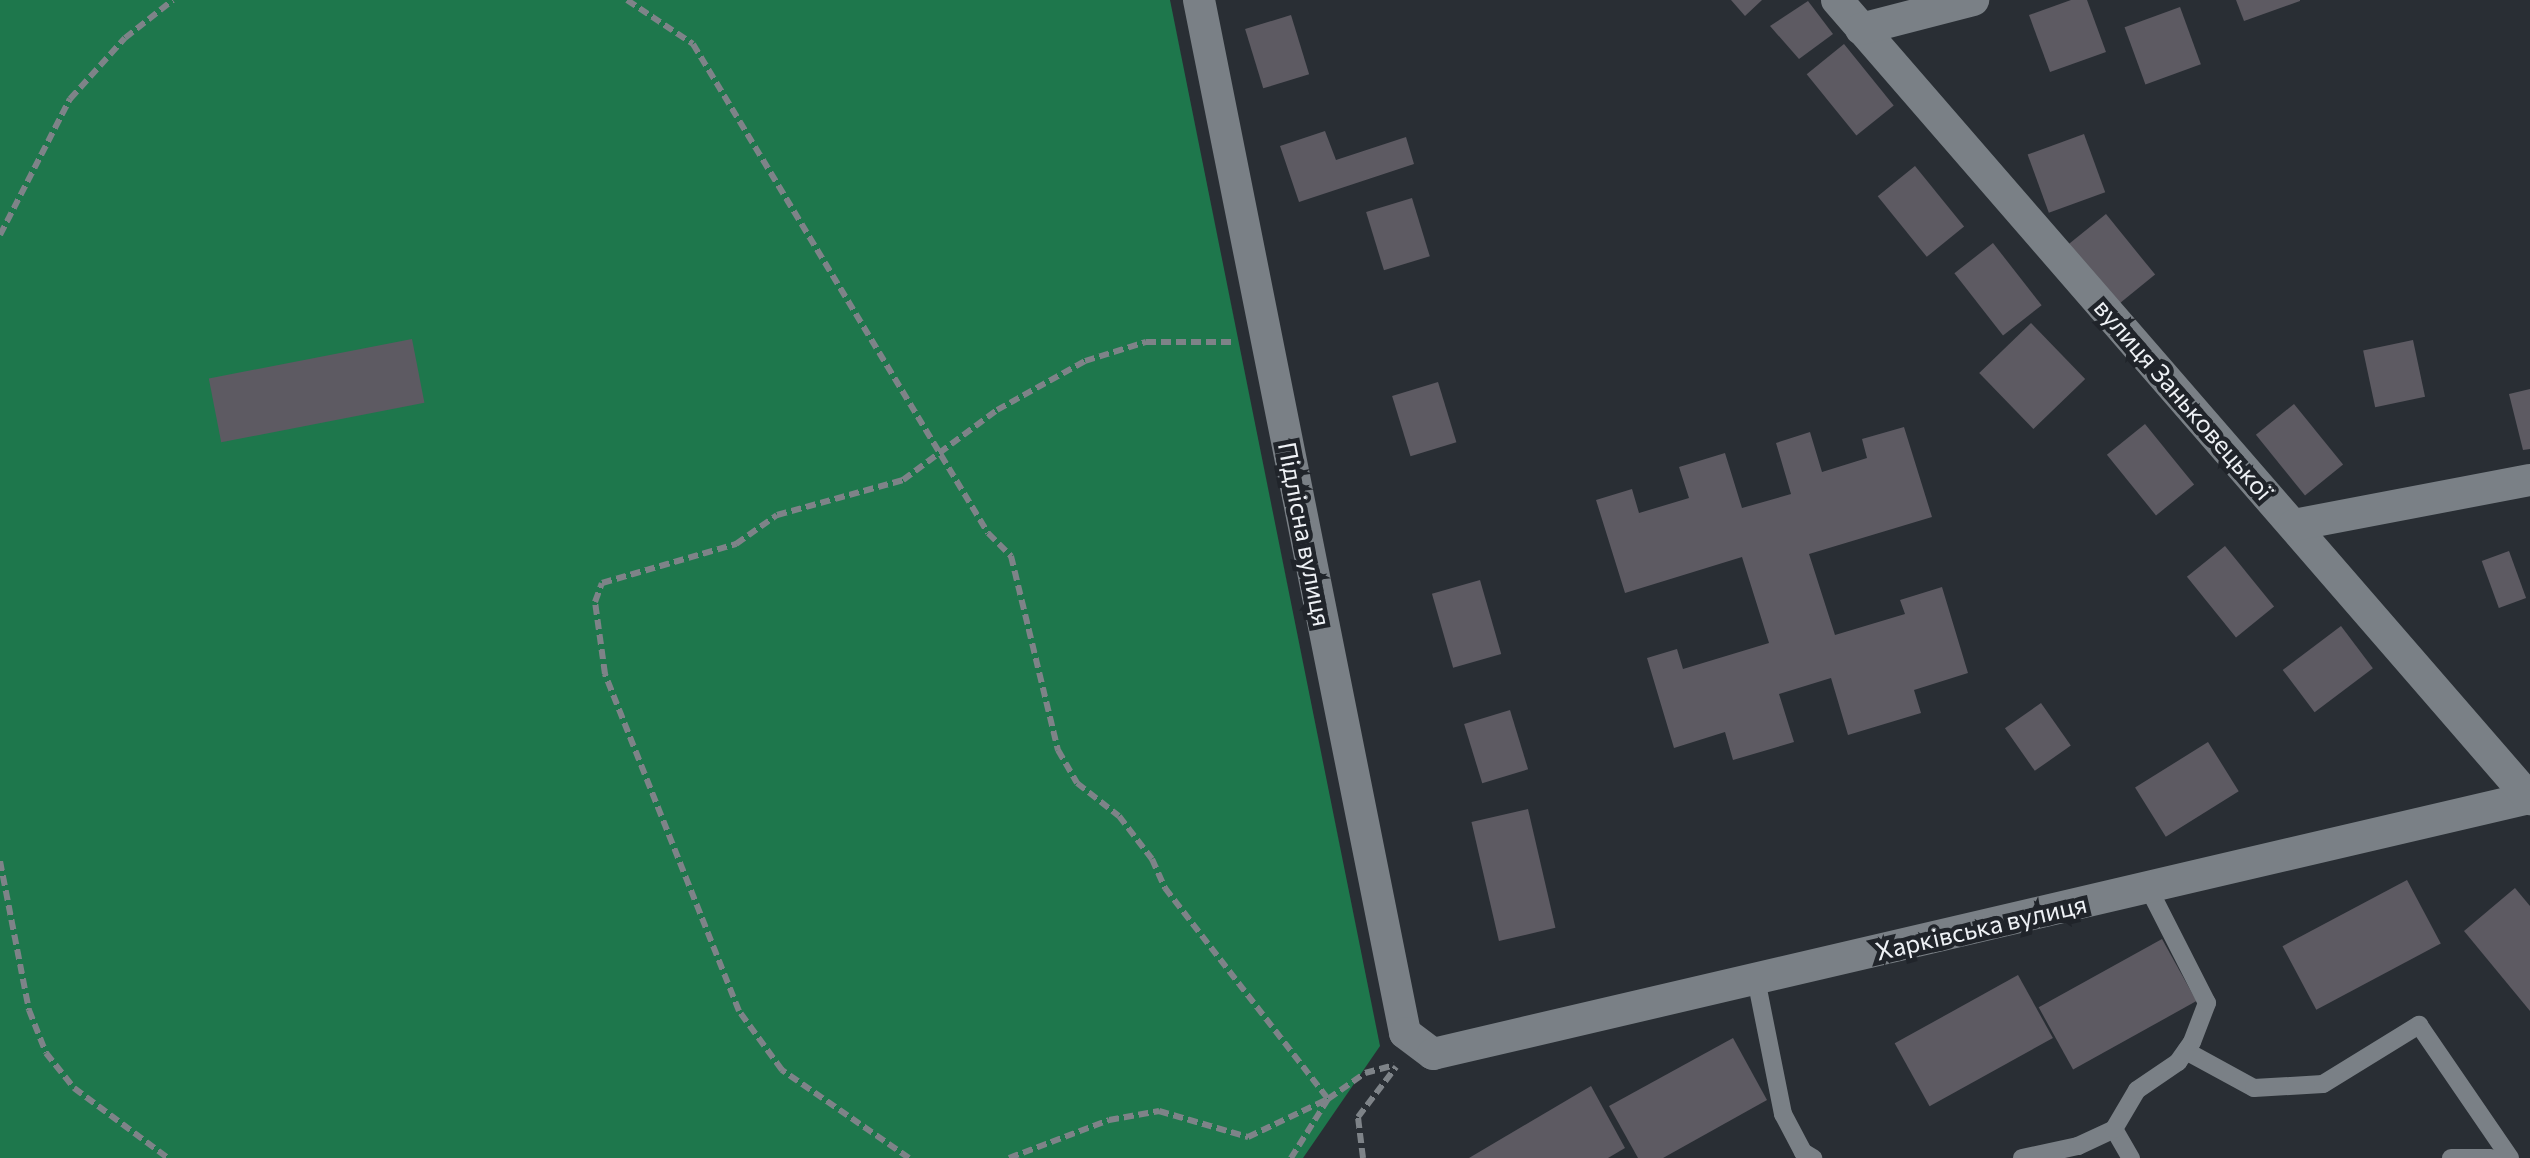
<!DOCTYPE html>
<meta charset="utf-8">
<style>
body{margin:0}
#map{position:relative;width:2530px;height:1158px;overflow:hidden;background:#292e34;font-family:Commissioner,sans-serif}
div>[style]{position:absolute}
.forest>*{inset:0;background:#1e774c}
.building>*{inset:0;background:#5d5a62;transform-origin:0 0}
.path>*{height:6px;margin-top:-3px;transform-origin:0;background:repeating-linear-gradient(90deg,#7e8388 0 10px,transparent 0 15px)}
.service>*{height:18px;margin:-9px;padding:0 9px;transform-origin:9px;border-radius:9px;background:#7a8086}
.minor>*{height:32px;margin:-16px;padding:0 16px;transform-origin:16px;border-radius:16px;background:#7a8086}
span{translate:-50% -50%;white-space:nowrap;text-align:center;line-height:1.15;-webkit-text-stroke:9px #20242a;paint-order:stroke}
.street-label{font-size:25px;color:#eef1f5}
</style>
<div id="map">
<div class="forest">
<div style="clip-path:polygon(0 0,1170px 0,1380px 1046px,1303px 1158px,0 1158px)"></div>
</div>
<div class="building">
<div style="clip-path:polygon(1731px 0,1762px 0,1745px 16px)"></div>
<div style="clip-path:polygon(2071px 0,2087px 0,2106px 52px,2050px 72px,2029px 15px)"></div>
<div style="clip-path:polygon(2236px 0,2300px 0,2300px 1px,2244px 21px)"></div>
<div style="clip-path:polygon(1808px 1px,1833px 34px,1799px 59px,1770px 26px)"></div>
<div style="left:2180px;top:7px;width:61px;height:59px;rotate:70deg"></div>
<div style="left:1291px;top:15px;width:62px;height:48px;rotate:73deg"></div>
<div style="left:1844px;top:44px;width:79px;height:48px;rotate:51deg"></div>
<div style="clip-path:polygon(1325px 131px,1336px 160px,1406px 137px,1414px 164px,1299px 202px,1280px 146px)"></div>
<div style="left:2084px;top:134px;width:62px;height:60px;rotate:70deg"></div>
<div style="left:1915px;top:166px;width:78px;height:48px;rotate:51deg"></div>
<div style="left:1412px;top:198px;width:61px;height:48px;rotate:73deg"></div>
<div style="left:2106px;top:214px;width:78px;height:49px;rotate:51deg"></div>
<div style="left:1993px;top:243px;width:79px;height:49px;rotate:52deg"></div>
<div style="left:2031px;top:323px;width:78px;height:72px;rotate:46deg"></div>
<div style="left:412px;top:339px;width:65px;height:207px;rotate:79deg"></div>
<div style="left:2413px;top:340px;width:58px;height:51px;rotate:78deg"></div>
<div style="left:1438px;top:382px;width:63px;height:48px;rotate:73deg"></div>
<div style="clip-path:polygon(2530px 389px,2530px 449px,2523px 450px,2509px 394px)"></div>
<div style="left:2294px;top:404px;width:78px;height:49px;rotate:51deg"></div>
<div style="left:2145px;top:424px;width:78px;height:49px;rotate:51deg"></div>
<div style="clip-path:polygon(1904px 427px,1932px 517px,1809px 554px,1835px 635px,1905px 614px,1900px 600px,1942px 587px,1968px 673px,1914px 690px,1921px 713px,1848px 735px,1831px 678px,1779px 694px,1794px 742px,1733px 760px,1725px 732px,1674px 748px,1647px 658px,1677px 649px,1683px 669px,1769px 643px,1742px 557px,1625px 593px,1596px 500px,1632px 489px,1639px 513px,1689px 498px,1679px 467px,1725px 453px,1742px 508px,1791px 494px,1776px 443px,1810px 432px,1822px 472px,1867px 458px,1862px 439px)"></div>
<div style="left:2225px;top:546px;width:78px;height:49px;rotate:51deg"></div>
<div style="left:2509px;top:551px;width:50px;height:29px;rotate:70deg"></div>
<div style="left:1480px;top:580px;width:77px;height:50px;rotate:74deg"></div>
<div style="left:2341px;top:626px;width:53px;height:73px;rotate:53deg"></div>
<div style="left:2041px;top:703px;width:52px;height:44px;rotate:55deg"></div>
<div style="left:1510px;top:710px;width:62px;height:48px;rotate:73deg"></div>
<div style="left:2208px;top:742px;width:58px;height:86px;rotate:58deg"></div>
<div style="left:1528px;top:809px;width:122px;height:58px;rotate:77deg"></div>
<div style="left:2407px;top:880px;width:72px;height:141px;rotate:62deg"></div>
<div style="clip-path:polygon(2515px 888px,2530px 906px,2530px 1011px,2464px 931px)"></div>
<div style="left:2162px;top:939px;width:71px;height:141px;rotate:61deg"></div>
<div style="left:2018px;top:975px;width:72px;height:141px;rotate:61deg"></div>
<div style="clip-path:polygon(1733px 1038px,1767px 1100px,1663px 1158px,1638px 1158px,1609px 1106px)"></div>
<div style="clip-path:polygon(1591px 1086px,1625px 1148px,1608px 1158px,1469px 1158px)"></div>
</div>
<div class="path">
<div style="left:627px;top:0;width:79px;rotate:33.7deg"></div>
<div style="left:693px;top:44px;width:571px;rotate:58.9deg"></div>
<div style="left:988px;top:533px;width:33px;rotate:45deg"></div>
<div style="left:1011px;top:556px;width:200px;rotate:76.4deg"></div>
<div style="left:1058px;top:750px;width:38px;rotate:60deg"></div>
<div style="left:1077px;top:783px;width:53px;rotate:38.2deg"></div>
<div style="left:1119px;top:816px;width:54px;rotate:52.5deg"></div>
<div style="left:1152px;top:859px;width:32px;rotate:66deg"></div>
<div style="left:1165px;top:888px;width:267px;rotate:52.3deg"></div>
<div style="left:1328px;top:1099px;width:70px;rotate:122.1deg"></div>
<div style="left:0;top:235px;width:153px;rotate:-62.8deg"></div>
<div style="left:70px;top:99px;width:82px;rotate:-48deg"></div>
<div style="left:125px;top:38px;width:61px;rotate:-38.4deg"></div>
<div style="left:0;top:861px;width:152px;rotate:79deg"></div>
<div style="left:29px;top:1010px;width:46px;rotate:68.4deg"></div>
<div style="left:46px;top:1053px;width:45px;rotate:51.3deg"></div>
<div style="left:74px;top:1088px;width:117px;rotate:36.7deg"></div>
<div style="left:909px;top:1158px;width:155px;rotate:-145.3deg"></div>
<div style="left:782px;top:1070px;width:73px;rotate:-126.1deg"></div>
<div style="left:739px;top:1011px;width:363px;rotate:-111.7deg"></div>
<div style="left:605px;top:674px;width:73px;rotate:-97.9deg"></div>
<div style="left:595px;top:602px;width:20px;rotate:-70deg"></div>
<div style="left:602px;top:583px;width:140px;rotate:-16.2deg"></div>
<div style="left:736px;top:544px;width:50px;rotate:-35.3deg"></div>
<div style="left:777px;top:515px;width:131px;rotate:-15.5deg"></div>
<div style="left:903px;top:480px;width:117px;rotate:-36.7deg"></div>
<div style="left:997px;top:410px;width:101px;rotate:-29.1deg"></div>
<div style="left:1085px;top:361px;width:64px;rotate:-17.3deg"></div>
<div style="left:1146px;top:342px;width:86px"></div>
<div style="left:1009px;top:1158px;width:107px;rotate:-20.8deg"></div>
<div style="left:1109px;top:1120px;width:51px;rotate:-10.2deg"></div>
<div style="left:1159px;top:1111px;width:93px;rotate:16.3deg"></div>
<div style="left:1248px;top:1137px;width:89px;rotate:-25.4deg"></div>
<div style="left:1328px;top:1099px;width:45px;rotate:-35.1deg"></div>
<div style="left:1365px;top:1073px;width:30px;rotate:-15deg"></div>
<div style="left:1363px;top:1158px;width:41px;rotate:-97deg"></div>
<div style="left:1358px;top:1117px;width:63px;rotate:-52.8deg"></div>
</div>
<div class="service">
<div style="left:1756px;top:979px;width:138px;rotate:78.7deg"></div>
<div style="left:1783px;top:1114px;width:43px;rotate:62.2deg"></div>
<div style="left:1803px;top:1152px;width:12px;rotate:31deg"></div>
<div style="left:2186px;top:1051px;width:77px;rotate:28.6deg"></div>
<div style="left:2254px;top:1088px;width:69px;rotate:-3.3deg"></div>
<div style="left:2323px;top:1084px;width:113px;rotate:-31.6deg"></div>
<div style="left:2419px;top:1025px;width:161px;rotate:55.6deg"></div>
<div style="left:2114px;top:1129px;width:34px;rotate:60deg"></div>
<div style="left:2022px;top:1158px;width:57px;rotate:-12.1deg"></div>
<div style="left:2078px;top:1146px;width:40px;rotate:-25deg"></div>
<div style="left:2114px;top:1129px;width:45px;rotate:-59.5deg"></div>
<div style="left:2137px;top:1090px;width:50px;rotate:-34.3deg"></div>
<div style="left:2178px;top:1062px;width:24px;rotate:-55deg"></div>
<div style="left:2192px;top:1042px;width:42px;rotate:-69deg"></div>
<div style="left:2207px;top:1003px;width:130px;rotate:-117deg"></div>
<div style="left:2451px;top:1158px;width:40px"></div>
</div>
<div class="minor">
<div style="left:1199px;top:0;width:1053px;rotate:78.72deg"></div>
<div style="left:1405px;top:1033px;width:35px;rotate:37deg"></div>
<div style="left:1433px;top:1054px;width:1126px;rotate:-13.15deg"></div>
<div style="left:1837px;top:0;width:1058px;rotate:49.06deg"></div>
<div style="left:1861px;top:29px;width:116px;rotate:-14.5deg"></div>
<div style="left:2294px;top:525px;width:240px;rotate:-10.8deg"></div>
</div>
<div class="street-label">
<span style="left:2184px;top:399px;rotate:49deg">вулиця Заньковецької</span>
<span style="left:1305px;top:534px;rotate:79deg">Підлісна вулиця</span>
<span style="left:1981px;top:927px;rotate:-13deg">Харківська вулиця</span>
</div>
</div>
